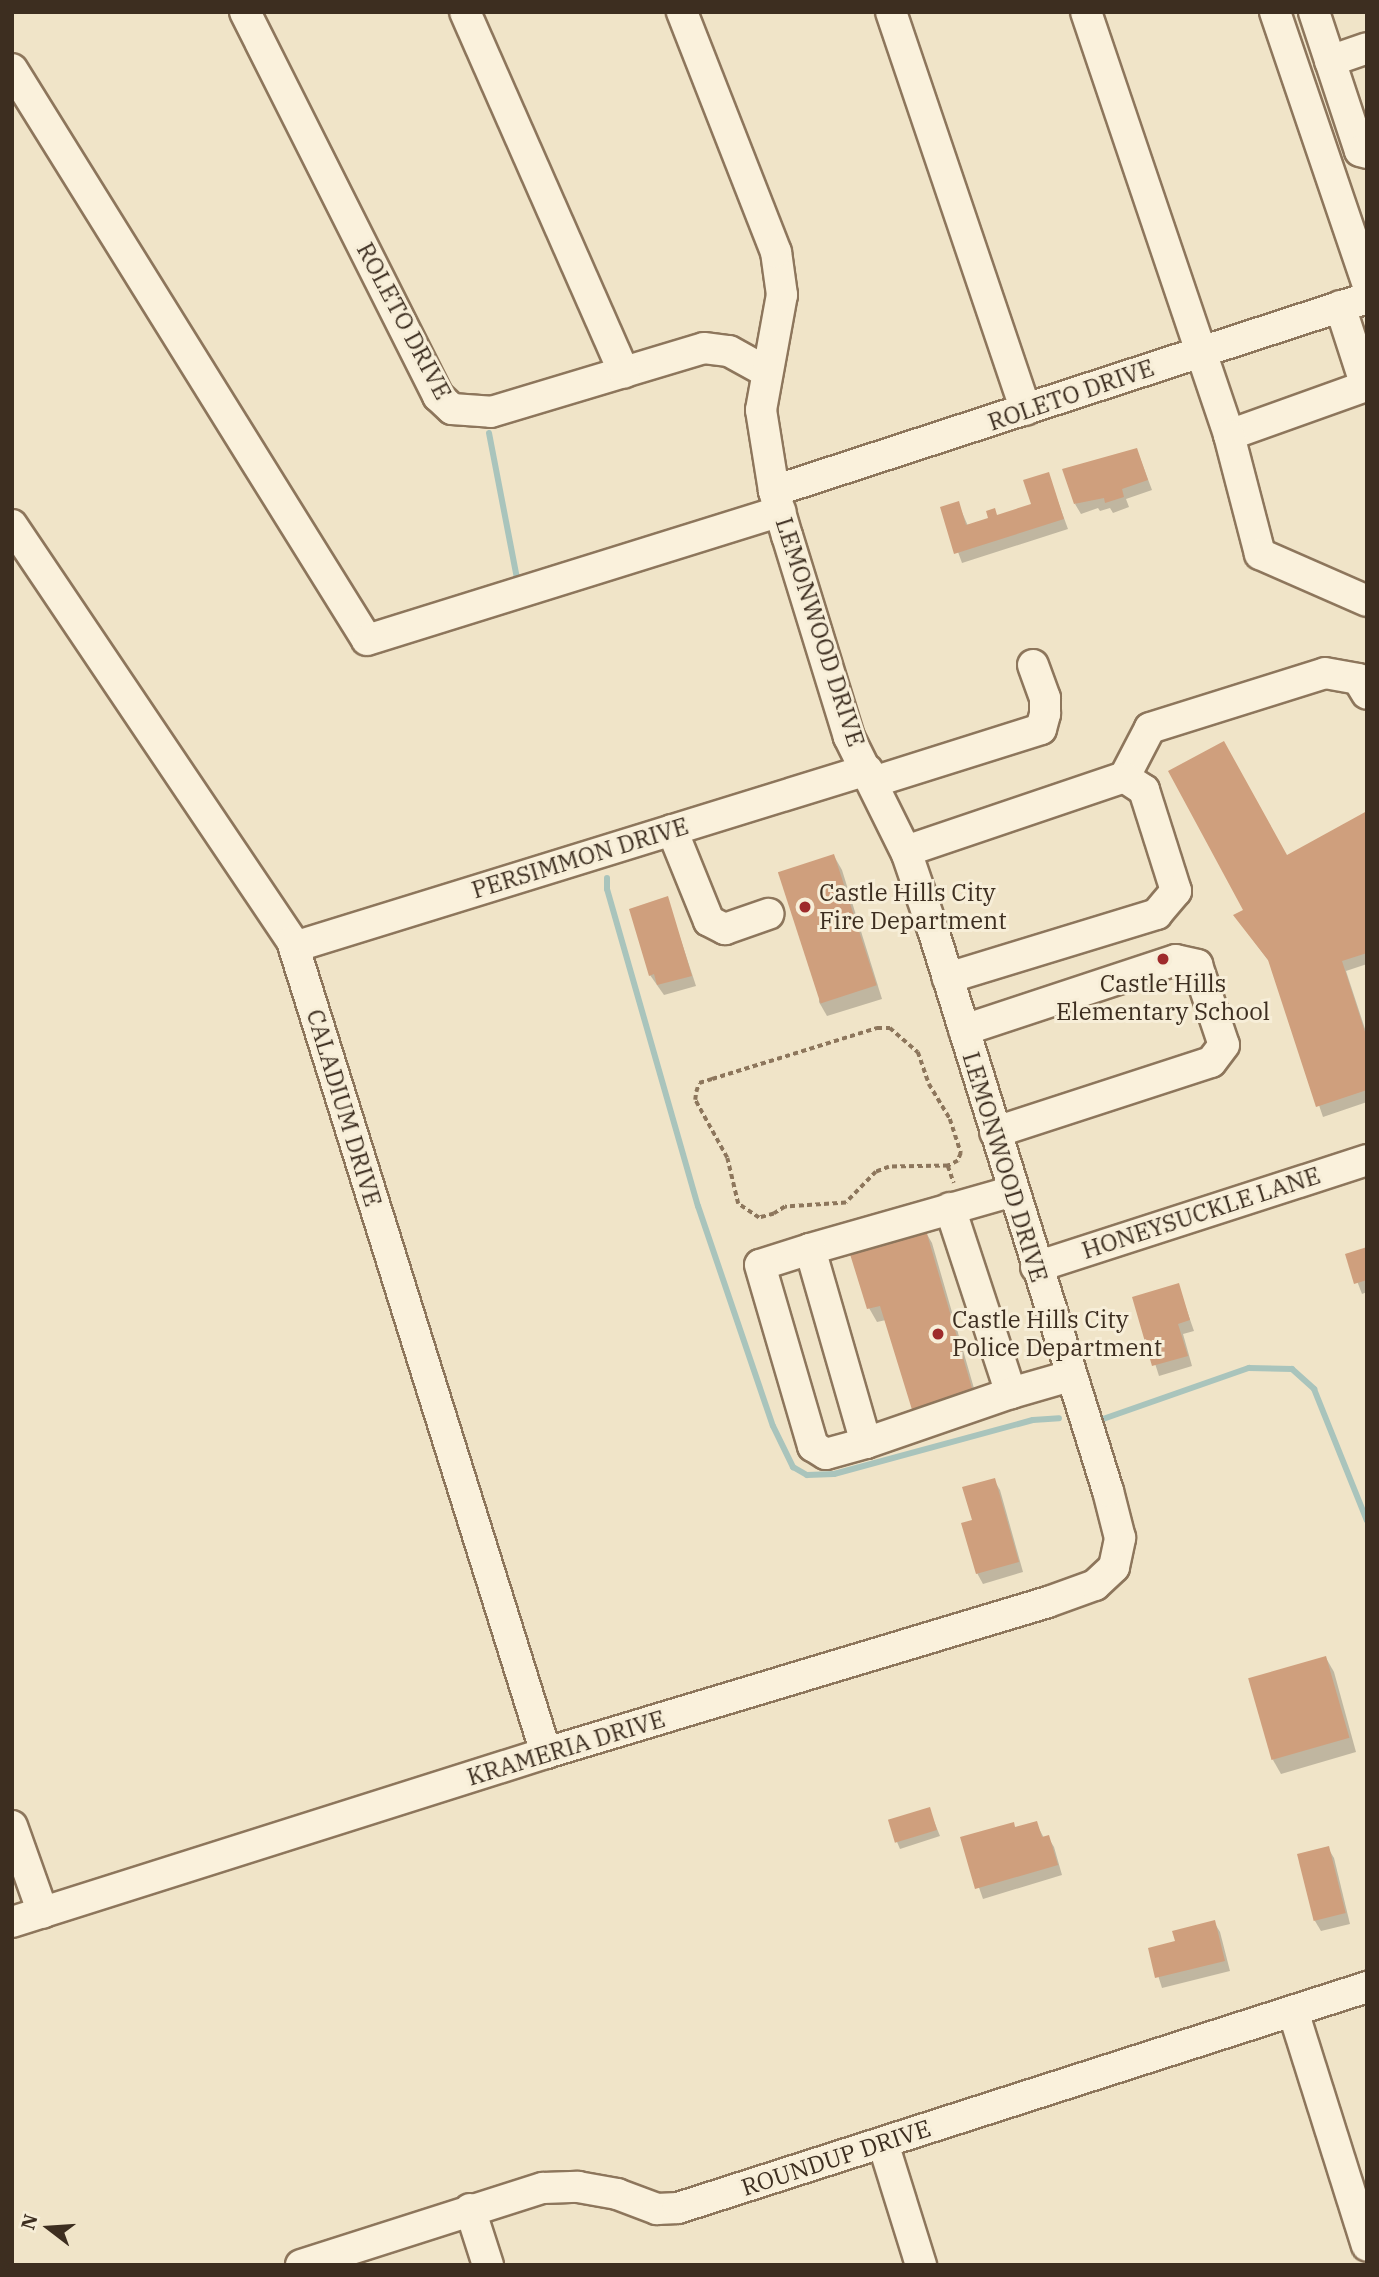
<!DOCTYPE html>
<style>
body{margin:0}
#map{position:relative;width:1379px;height:2277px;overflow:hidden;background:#f0e4c8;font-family:"IBM Plex Serif",serif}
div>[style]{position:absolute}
.shadow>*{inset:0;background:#0003}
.stream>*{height:6px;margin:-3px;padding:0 3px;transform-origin:3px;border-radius:3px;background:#a9c4bc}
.building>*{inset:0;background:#cf9f7d;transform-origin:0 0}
.path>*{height:3.5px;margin-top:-1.75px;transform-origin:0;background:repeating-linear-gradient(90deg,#8d765c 0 5px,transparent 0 8.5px)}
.roads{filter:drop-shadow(2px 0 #8d765c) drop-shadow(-2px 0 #8d765c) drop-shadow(0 2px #8d765c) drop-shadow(0 -2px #8d765c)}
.minor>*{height:30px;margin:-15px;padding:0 15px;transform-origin:15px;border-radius:15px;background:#faf1dc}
.dots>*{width:19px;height:19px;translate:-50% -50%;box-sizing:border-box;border:4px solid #f7eed8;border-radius:50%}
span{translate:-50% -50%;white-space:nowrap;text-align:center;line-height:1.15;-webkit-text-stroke:6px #f7eed8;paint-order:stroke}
.street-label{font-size:24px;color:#3d2e20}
.poi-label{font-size:24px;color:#3d2e20}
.left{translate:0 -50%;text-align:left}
.frame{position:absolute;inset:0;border:14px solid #3d2e20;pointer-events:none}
.north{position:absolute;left:14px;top:2193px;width:70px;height:70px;-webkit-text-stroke:5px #f7eed8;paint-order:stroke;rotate:287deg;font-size:19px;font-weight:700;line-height:28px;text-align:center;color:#3d2e20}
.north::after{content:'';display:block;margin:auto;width:24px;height:32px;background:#3d2e20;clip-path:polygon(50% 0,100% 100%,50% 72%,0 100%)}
</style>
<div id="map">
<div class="shadow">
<div style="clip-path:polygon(1137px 450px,1152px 490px,1126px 499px,1129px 507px,1113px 513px,1110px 508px,1100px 511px,1098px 508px,1081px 514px,1075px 504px)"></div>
<div style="clip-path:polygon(1048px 474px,1068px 529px,962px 563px,942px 508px,958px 503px,968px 526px,998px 517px,1033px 505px)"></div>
<div style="clip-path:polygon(1367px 813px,1367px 964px,1346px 971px,1367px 1035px,1367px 1102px,1323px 1117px,1271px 964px,1235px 916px,1246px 910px,1286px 858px)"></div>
<div style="clip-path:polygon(834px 856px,842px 870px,882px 999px,827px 1016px,819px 1002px)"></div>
<div style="clip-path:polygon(667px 898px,696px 986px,664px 995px,650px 975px)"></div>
<div style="clip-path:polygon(924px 1229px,932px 1243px,980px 1409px,886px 1320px,877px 1322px,869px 1308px)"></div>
<div style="clip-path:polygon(1367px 1249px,1367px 1292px,1362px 1294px,1347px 1255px)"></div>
<div style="clip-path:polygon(1178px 1285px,1194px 1331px,1183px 1334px,1192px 1366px,1159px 1376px,1134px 1298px)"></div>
<div style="clip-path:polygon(994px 1480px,1000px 1490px,1023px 1572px,983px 1584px,977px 1573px,974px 1522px)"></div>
<div style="clip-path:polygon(1326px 1658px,1334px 1672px,1356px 1752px,1281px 1774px,1273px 1760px)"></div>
<div style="clip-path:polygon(929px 1809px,940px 1836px,900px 1849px,897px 1842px)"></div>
<div style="clip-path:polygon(1036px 1823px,1044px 1838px,1048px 1837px,1054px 1847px,1062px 1875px,983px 1899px,962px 1839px,1013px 1824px,1016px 1829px)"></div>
<div style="clip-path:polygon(1328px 1848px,1334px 1858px,1350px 1924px,1321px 1931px,1315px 1921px)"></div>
<div style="clip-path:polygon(1214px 1922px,1220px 1932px,1230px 1971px,1162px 1988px,1150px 1950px,1177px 1943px)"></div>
</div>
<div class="stream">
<div style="left:489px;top:433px;width:149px;rotate:79.1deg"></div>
<div style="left:607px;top:878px;width:11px;rotate:90deg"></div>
<div style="left:607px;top:889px;width:330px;rotate:74deg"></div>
<div style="left:698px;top:1206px;width:232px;rotate:71.2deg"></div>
<div style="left:773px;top:1426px;width:46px;rotate:64deg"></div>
<div style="left:793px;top:1467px;width:16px;rotate:30deg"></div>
<div style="left:807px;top:1475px;width:27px;rotate:-2deg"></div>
<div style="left:834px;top:1474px;width:206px;rotate:-15.2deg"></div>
<div style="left:1033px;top:1420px;width:26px;rotate:-4deg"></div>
<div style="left:1103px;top:1419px;width:155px;rotate:-19.3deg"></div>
<div style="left:1249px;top:1368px;width:43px;rotate:1.3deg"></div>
<div style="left:1292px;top:1369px;width:30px;rotate:42deg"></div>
<div style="left:1314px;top:1389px;width:142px;rotate:68.1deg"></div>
</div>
<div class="building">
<div style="clip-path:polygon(1137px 448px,1148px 480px,1122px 489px,1124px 497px,1105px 503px,1104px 498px,1074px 504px,1062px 469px)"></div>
<div style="clip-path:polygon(1049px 472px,1064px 519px,954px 554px,940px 507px,959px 501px,966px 525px,988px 518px,986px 511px,995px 508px,997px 515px,1031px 504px,1023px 480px)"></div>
<div style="clip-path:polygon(1224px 741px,1287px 855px,1367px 811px,1367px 953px,1342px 961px,1367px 1038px,1367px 1090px,1316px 1107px,1268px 960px,1233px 915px,1243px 910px,1168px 771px)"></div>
<div style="left:834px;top:854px;width:138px;height:59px;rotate:72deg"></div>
<div style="clip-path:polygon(668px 896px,692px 976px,657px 985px,654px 974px,649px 976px,629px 909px)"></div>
<div style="clip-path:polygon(925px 1227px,974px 1395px,913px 1413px,880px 1306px,867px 1309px,849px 1251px)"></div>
<div style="clip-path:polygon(1367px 1247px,1367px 1280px,1354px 1284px,1345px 1254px)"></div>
<div style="clip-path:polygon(1179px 1283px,1190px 1320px,1178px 1324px,1188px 1356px,1152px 1366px,1132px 1297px)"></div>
<div style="clip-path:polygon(995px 1478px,1019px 1562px,976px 1574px,961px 1523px,972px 1520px,962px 1487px)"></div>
<div style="left:1326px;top:1656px;width:85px;height:81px;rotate:74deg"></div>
<div style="left:930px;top:1807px;width:24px;height:44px;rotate:73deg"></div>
<div style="clip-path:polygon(1037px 1821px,1042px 1837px,1049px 1835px,1058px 1865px,975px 1889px,960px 1837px,1014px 1822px,1015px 1827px)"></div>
<div style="left:1329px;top:1846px;width:69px;height:33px;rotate:76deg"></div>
<div style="clip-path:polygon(1215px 1920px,1225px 1961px,1155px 1978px,1148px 1948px,1175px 1941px,1172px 1931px)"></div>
</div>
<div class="path">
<div style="left:948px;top:1166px;width:59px;rotate:179deg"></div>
<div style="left:889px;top:1167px;width:14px;rotate:159deg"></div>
<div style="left:876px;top:1172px;width:43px;rotate:134.1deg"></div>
<div style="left:846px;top:1203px;width:61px;rotate:176.2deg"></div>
<div style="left:785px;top:1207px;width:13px;rotate:148deg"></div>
<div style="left:774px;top:1214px;width:16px;rotate:165deg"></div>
<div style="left:759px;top:1218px;width:25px;rotate:-146deg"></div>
<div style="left:738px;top:1204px;width:47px;rotate:-103.4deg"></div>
<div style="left:727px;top:1158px;width:66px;rotate:-118.9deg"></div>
<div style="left:695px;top:1100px;width:8px;rotate:-83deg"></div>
<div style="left:696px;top:1092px;width:9px;rotate:-72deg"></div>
<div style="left:699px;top:1083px;width:14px;rotate:-17deg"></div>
<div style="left:712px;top:1079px;width:173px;rotate:-17.2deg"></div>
<div style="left:877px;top:1028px;width:13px"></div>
<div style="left:890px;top:1028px;width:37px;rotate:41deg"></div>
<div style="left:918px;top:1052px;width:34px;rotate:71deg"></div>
<div style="left:929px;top:1084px;width:41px;rotate:59deg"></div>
<div style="left:950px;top:1119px;width:36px;rotate:72deg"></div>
<div style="left:961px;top:1153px;width:9px;rotate:111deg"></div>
<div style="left:958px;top:1161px;width:11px;rotate:153deg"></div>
<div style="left:948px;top:1166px;width:18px;rotate:71deg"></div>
</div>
<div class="roads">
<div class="minor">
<div style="left:245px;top:12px;width:430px;rotate:63.3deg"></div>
<div style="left:438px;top:396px;width:19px;rotate:43deg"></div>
<div style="left:452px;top:409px;width:39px;rotate:4deg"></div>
<div style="left:491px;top:412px;width:222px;rotate:-16.7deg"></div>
<div style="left:704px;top:348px;width:25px;rotate:7deg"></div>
<div style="left:729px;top:351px;width:43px;rotate:28.9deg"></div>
<div style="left:465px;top:12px;width:394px;rotate:66.2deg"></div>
<div style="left:891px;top:12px;width:420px;rotate:71.3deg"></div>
<div style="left:1086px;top:12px;width:447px;rotate:71.3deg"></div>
<div style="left:1229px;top:435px;width:145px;rotate:-19.7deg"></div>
<div style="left:1366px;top:386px;width:84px;rotate:-108deg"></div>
<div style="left:1275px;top:12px;width:285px;rotate:71.2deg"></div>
<div style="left:1314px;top:12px;width:146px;rotate:71.7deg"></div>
<div style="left:1360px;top:151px;width:7px;rotate:16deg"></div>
<div style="left:1330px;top:61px;width:39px;rotate:-19deg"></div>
<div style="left:12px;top:69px;width:672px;rotate:58.13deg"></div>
<div style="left:367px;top:640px;width:433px;rotate:-17.3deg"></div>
<div style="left:1229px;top:435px;width:123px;rotate:75.4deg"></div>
<div style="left:1260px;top:554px;width:117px;rotate:23.7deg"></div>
<div style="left:774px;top:491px;width:624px;rotate:-18.03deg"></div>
<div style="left:12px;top:525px;width:501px;rotate:56.06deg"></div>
<div style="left:292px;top:941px;width:851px;rotate:72.63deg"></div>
<div style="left:1124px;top:778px;width:56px;rotate:-62.5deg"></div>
<div style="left:1150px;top:728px;width:183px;rotate:-17.4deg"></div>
<div style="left:1325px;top:673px;width:34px;rotate:10deg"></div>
<div style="left:1358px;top:679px;width:17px;rotate:59deg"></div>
<div style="left:873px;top:782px;width:176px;rotate:-17.5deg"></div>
<div style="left:1041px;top:729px;width:16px;rotate:-75deg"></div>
<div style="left:1045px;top:714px;width:16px;rotate:-90deg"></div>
<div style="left:1045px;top:698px;width:35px;rotate:-110deg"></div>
<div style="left:672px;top:830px;width:98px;rotate:67.9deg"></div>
<div style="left:709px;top:921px;width:18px;rotate:27deg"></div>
<div style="left:725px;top:929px;width:46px;rotate:-19.2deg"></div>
<div style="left:906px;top:851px;width:230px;rotate:-18.7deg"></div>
<div style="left:1124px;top:777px;width:24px;rotate:33deg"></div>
<div style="left:1144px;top:790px;width:106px;rotate:72.4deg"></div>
<div style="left:1176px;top:891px;width:30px;rotate:130deg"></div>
<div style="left:1157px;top:914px;width:219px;rotate:163deg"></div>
<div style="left:294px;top:947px;width:600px;rotate:-17.17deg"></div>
<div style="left:964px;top:1030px;width:223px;rotate:-18.3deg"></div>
<div style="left:1176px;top:960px;width:22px;rotate:13deg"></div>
<div style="left:1197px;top:965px;width:84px;rotate:71.4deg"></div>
<div style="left:1224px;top:1045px;width:21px;rotate:127deg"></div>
<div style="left:1211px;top:1062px;width:227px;rotate:162deg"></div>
<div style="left:950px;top:1208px;width:195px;rotate:71.8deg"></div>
<div style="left:810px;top:1249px;width:211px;rotate:-15.9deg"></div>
<div style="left:1036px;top:1267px;width:348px;rotate:-17.9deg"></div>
<div style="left:866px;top:1443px;width:202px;rotate:-106.1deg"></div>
<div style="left:810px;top:1249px;width:52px;rotate:162.3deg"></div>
<div style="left:760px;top:1265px;width:189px;rotate:73.7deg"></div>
<div style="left:813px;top:1446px;width:15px;rotate:32deg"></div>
<div style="left:826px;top:1454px;width:41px;rotate:-15.4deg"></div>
<div style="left:866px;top:1443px;width:153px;rotate:-19deg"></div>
<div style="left:1011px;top:1393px;width:61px;rotate:-16.1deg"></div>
<div style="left:12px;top:1826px;width:92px;rotate:70.4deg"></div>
<div style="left:12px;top:1922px;width:560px;rotate:-17.56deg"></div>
<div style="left:546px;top:1753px;width:524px;rotate:-16.74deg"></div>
<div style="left:1048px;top:1602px;width:50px;rotate:-19.9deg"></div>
<div style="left:1095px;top:1585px;width:26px;rotate:-43deg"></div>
<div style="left:1114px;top:1567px;width:30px;rotate:-78deg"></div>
<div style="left:1120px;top:1538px;width:49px;rotate:-104.3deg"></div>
<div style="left:1108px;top:1491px;width:588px;rotate:-107.32deg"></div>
<div style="left:933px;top:930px;width:80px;rotate:-108.9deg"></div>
<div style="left:907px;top:854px;width:131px;rotate:-116.4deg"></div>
<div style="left:849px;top:737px;width:210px;rotate:-107.1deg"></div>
<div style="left:787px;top:536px;width:47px;rotate:-106.1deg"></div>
<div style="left:774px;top:491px;width:82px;rotate:-99.1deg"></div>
<div style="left:761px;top:410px;width:117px;rotate:-79.7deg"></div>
<div style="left:782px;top:295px;width:43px;rotate:-97.9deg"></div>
<div style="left:776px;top:252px;width:258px;rotate:-111.4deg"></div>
<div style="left:1293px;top:2011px;width:246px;rotate:72.5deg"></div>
<div style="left:883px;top:2143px;width:128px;rotate:72.7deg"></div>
<div style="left:470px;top:2209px;width:59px;rotate:72.2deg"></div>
<div style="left:301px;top:2265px;width:254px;rotate:-17.7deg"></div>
<div style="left:543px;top:2188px;width:35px;rotate:-2deg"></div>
<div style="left:578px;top:2187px;width:40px;rotate:10deg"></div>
<div style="left:617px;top:2194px;width:43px;rotate:20.6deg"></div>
<div style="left:657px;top:2209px;width:21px;rotate:-3deg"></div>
<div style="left:678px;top:2208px;width:724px;rotate:-17.78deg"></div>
</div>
</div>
<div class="dots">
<div style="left:805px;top:907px;background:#9e2a2b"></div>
<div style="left:1163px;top:959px;background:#9e2a2b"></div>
<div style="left:938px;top:1334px;background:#9e2a2b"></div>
</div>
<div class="street-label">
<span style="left:404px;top:321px;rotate:62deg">ROLETO DRIVE</span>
<span style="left:1071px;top:395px;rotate:-19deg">ROLETO DRIVE</span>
<span style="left:820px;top:632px;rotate:72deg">LEMONWOOD DRIVE</span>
<span style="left:580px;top:858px;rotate:-17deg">PERSIMMON DRIVE</span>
<span style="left:344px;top:1108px;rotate:73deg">CALADIUM DRIVE</span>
<span style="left:1005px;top:1167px;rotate:73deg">LEMONWOOD DRIVE</span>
<span style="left:1201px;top:1213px;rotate:-18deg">HONEYSUCKLE LANE</span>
<span style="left:566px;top:1748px;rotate:-17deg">KRAMERIA DRIVE</span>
<span style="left:836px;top:2158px;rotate:-18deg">ROUNDUP DRIVE</span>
</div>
<div class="poi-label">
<span class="left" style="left:819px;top:907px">Castle Hills City<br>Fire Department</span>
<span style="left:1163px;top:998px">Castle Hills<br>Elementary School</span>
<span class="left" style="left:952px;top:1334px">Castle Hills City<br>Police Department</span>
</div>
<div class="frame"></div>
<div class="north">N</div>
</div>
